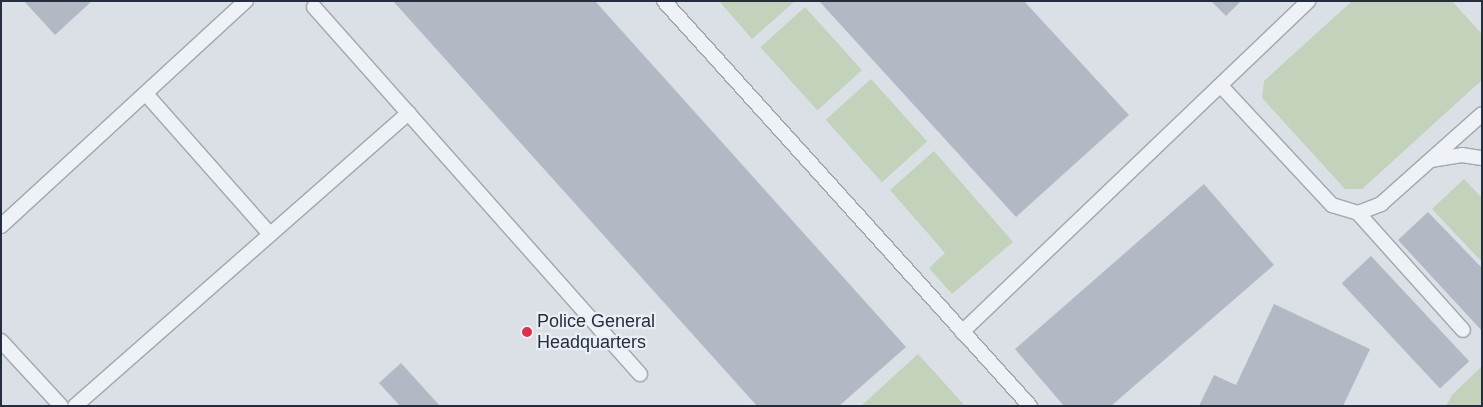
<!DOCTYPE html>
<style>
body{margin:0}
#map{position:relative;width:1483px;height:407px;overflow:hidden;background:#dbe0e7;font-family:Arial,sans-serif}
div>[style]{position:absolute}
.green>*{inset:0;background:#c2d2bb;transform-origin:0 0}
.building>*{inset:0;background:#b2b9c5;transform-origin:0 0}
.roads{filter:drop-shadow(1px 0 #a0a7b1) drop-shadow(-1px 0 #a0a7b1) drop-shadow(0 1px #a0a7b1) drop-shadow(0 -1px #a0a7b1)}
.lane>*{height:14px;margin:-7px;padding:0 7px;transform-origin:7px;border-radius:7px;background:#eef1f5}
.dots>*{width:14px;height:14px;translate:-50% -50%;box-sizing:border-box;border:2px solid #ebeff5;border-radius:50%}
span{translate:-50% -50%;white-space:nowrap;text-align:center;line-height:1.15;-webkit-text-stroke:4.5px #ebeff5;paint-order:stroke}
.poi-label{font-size:18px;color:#242e3f}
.left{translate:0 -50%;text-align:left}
.frame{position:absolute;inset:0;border:2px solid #242e3f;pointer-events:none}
</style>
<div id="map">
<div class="green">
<div style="clip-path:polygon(719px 1px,795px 1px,752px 39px)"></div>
<div style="clip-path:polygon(1352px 1px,1452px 1px,1482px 34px,1482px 80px,1362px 189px,1345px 189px,1262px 98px,1264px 81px)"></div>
<div style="left:805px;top:7px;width:85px;height:60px;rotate:48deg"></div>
<div style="left:871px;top:79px;width:84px;height:61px;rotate:48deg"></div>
<div style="clip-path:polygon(934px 151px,1013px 242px,952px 294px,929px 268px,945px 253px,890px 190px)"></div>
<div style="clip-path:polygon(1464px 179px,1482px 198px,1482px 262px,1432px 209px)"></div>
<div style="clip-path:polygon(918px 354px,965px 406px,861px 406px)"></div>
<div style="clip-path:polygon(1482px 366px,1482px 406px,1446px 406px,1452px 395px)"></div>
</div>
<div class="building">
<div style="clip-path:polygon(24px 1px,92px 1px,55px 35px)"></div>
<div style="clip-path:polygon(393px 1px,595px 1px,906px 347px,839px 406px,757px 406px)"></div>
<div style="clip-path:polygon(819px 1px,1024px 1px,1129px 115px,1016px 217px)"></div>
<div style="clip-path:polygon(1211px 1px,1241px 1px,1226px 16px)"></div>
<div style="clip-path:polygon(1204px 184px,1274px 265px,1111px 406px,1064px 406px,1015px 349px)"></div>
<div style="clip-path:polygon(1428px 212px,1482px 268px,1482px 331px,1398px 240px)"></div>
<div style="left:1371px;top:256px;width:144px;height:40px;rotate:47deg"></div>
<div style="clip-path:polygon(1274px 304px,1370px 349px,1343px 406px,1199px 406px,1214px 375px,1236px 385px)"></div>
<div style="clip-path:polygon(401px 363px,440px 406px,400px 406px,379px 383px)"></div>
</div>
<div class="roads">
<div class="lane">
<div style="left:664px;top:1px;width:546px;rotate:47.9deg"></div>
<div style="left:314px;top:7px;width:491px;rotate:48.4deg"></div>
<div style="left:1221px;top:86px;width:163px;rotate:47deg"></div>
<div style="left:1332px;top:205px;width:27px;rotate:17deg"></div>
<div style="left:1358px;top:213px;width:25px;rotate:-21deg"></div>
<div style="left:1381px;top:204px;width:135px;rotate:-41.7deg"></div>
<div style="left:146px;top:94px;width:187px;rotate:48.5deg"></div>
<div style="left:1431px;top:160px;width:31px;rotate:-9deg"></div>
<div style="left:1462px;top:155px;width:20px;rotate:9deg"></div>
<div style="left:1358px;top:213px;width:157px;rotate:48.1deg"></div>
<div style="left:1px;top:226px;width:333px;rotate:-42.6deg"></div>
<div style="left:962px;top:332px;width:479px;rotate:-43.7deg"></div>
<div style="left:1px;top:341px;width:88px;rotate:47.3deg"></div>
<div style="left:75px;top:406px;width:444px;rotate:-41.3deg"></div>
</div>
</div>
<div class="dots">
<div style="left:527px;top:332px;background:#dc314d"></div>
</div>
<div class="poi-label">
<span class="left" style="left:537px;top:332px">Police General<br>Headquarters</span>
</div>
<div class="frame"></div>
</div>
